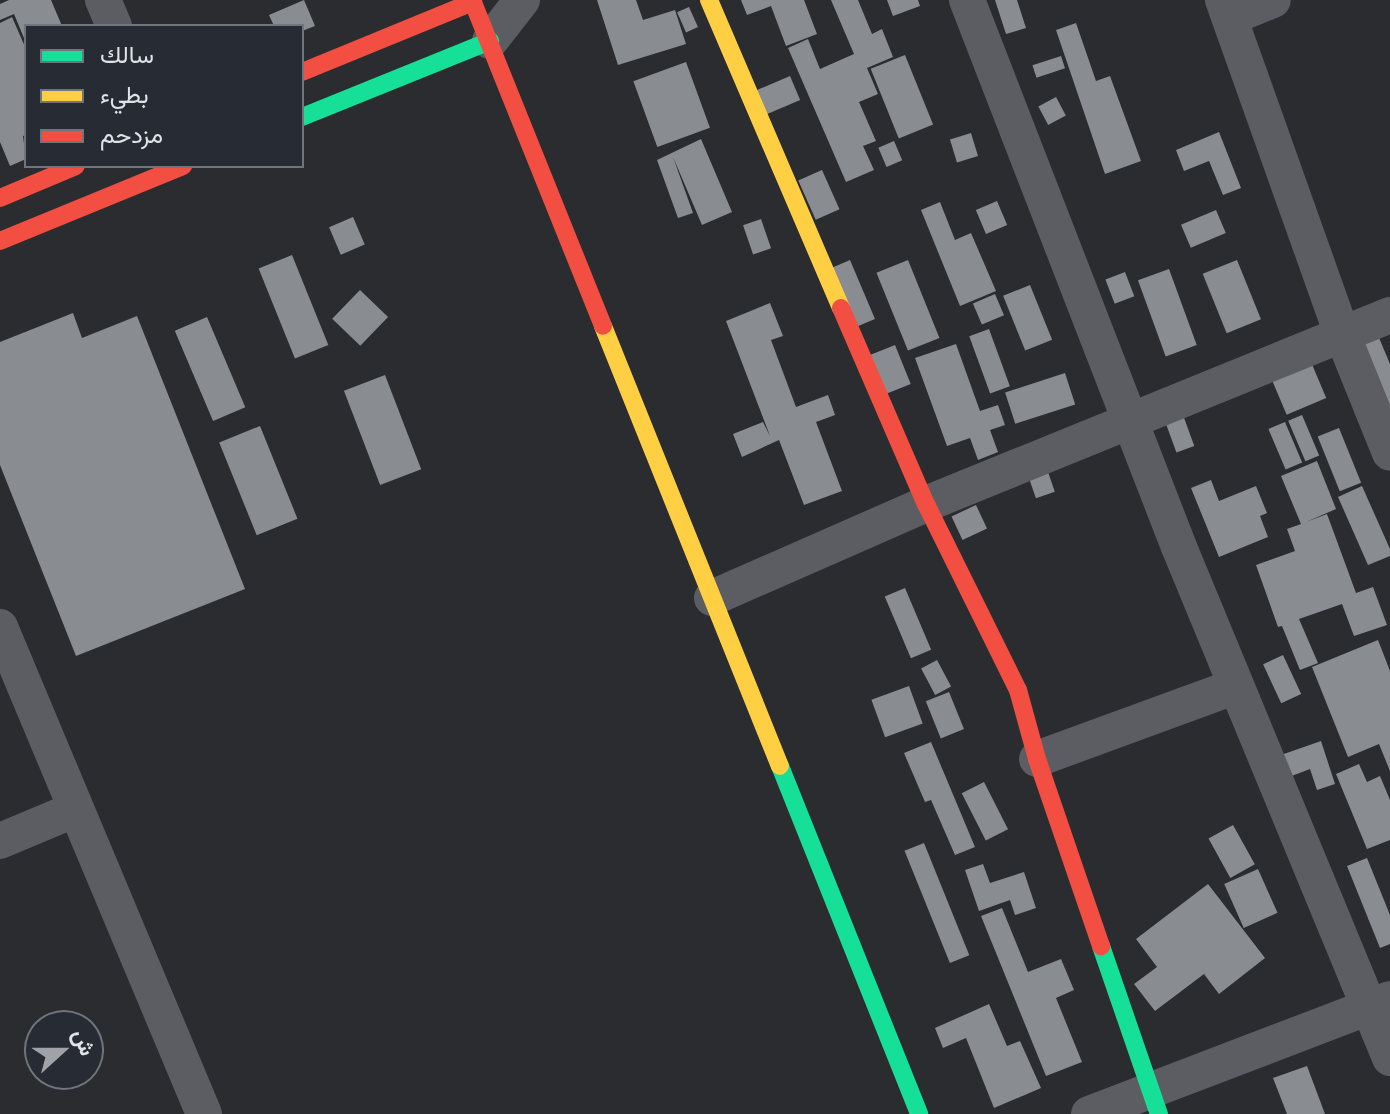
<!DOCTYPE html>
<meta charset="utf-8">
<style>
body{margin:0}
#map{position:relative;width:1390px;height:1114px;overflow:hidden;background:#2a2c30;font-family:"Titillium Web",Vazirmatn,sans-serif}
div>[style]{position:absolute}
.building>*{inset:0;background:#898c90;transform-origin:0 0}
.street>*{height:36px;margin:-18px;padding:0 18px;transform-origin:18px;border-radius:18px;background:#5b5d62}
.fast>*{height:18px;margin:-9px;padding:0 9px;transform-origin:9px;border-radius:9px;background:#16e098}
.slow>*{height:18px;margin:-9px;padding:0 9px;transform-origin:9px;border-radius:9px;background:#ffcf43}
.jam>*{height:18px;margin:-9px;padding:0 9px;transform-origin:9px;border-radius:9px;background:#f24e42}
span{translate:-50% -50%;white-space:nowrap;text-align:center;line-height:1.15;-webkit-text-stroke:8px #262b34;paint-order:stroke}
.legend{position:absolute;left:24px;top:24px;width:280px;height:144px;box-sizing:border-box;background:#262b34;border:2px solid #70747c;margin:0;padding:10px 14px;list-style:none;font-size:24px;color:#dfe2e8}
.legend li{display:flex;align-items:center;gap:16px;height:40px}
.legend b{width:40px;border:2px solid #70747c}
.north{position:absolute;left:24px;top:1010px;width:80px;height:80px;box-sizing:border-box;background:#262b34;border:2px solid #70747c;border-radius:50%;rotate:69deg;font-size:22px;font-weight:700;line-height:32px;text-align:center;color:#dfe2e8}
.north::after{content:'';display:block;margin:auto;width:28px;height:36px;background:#a0a2a8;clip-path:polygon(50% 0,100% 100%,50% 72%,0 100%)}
</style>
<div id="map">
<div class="building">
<div style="clip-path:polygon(9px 0,51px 0,62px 26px,26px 26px,26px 43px,14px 14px,0 20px,0 4px)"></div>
<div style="clip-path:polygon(304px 0,315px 26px,302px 31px,302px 26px,274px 26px,269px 15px)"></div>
<div style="clip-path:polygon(597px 0,636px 0,643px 20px,675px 10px,686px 44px,618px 65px)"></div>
<div style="clip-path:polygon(741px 0,804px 0,817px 34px,786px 46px,771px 6px,747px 15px)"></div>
<div style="clip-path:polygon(831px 0,858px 0,872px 34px,882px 29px,893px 57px,867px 68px,878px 94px,859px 102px,876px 141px,863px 146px,874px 170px,846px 182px,788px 48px,808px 39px,820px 69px,854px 54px)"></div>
<div style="clip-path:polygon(887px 0,918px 0,920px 6px,893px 16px)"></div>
<div style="clip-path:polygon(995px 0,1017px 0,1026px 28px,1006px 34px)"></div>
<div style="left:689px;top:7px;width:22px;height:13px;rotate:66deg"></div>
<div style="clip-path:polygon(12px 17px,26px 49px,26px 135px,23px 136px,26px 159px,10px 166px,0 142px,0 23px)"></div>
<div style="clip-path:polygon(1076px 23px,1096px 81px,1110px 76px,1141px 161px,1105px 174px,1056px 30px)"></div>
<div style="left:905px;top:55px;width:75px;height:37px;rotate:68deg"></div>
<div style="left:1061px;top:56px;width:13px;height:30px;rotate:72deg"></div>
<div style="left:686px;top:62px;width:70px;height:56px;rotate:70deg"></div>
<div style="left:790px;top:76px;width:26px;height:37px;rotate:67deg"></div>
<div style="left:1056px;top:97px;width:21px;height:20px;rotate:62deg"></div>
<div style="clip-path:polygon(1219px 132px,1241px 188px,1223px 195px,1209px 161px,1184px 171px,1176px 150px)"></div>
<div style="left:971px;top:133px;width:24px;height:22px;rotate:73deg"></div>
<div style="clip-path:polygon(701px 139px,732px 212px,702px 225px,673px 157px,693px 213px,678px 218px,657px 160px)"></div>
<div style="left:894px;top:141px;width:21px;height:17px;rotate:67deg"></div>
<div style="left:822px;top:170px;width:43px;height:26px;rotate:66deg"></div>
<div style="left:997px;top:201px;width:26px;height:23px;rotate:67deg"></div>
<div style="clip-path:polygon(940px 202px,955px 240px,971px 233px,996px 291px,960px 306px,921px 210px)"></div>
<div style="left:1216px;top:210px;width:25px;height:38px;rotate:67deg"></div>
<div style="left:353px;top:217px;width:30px;height:26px;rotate:67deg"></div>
<div style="left:761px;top:219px;width:31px;height:19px;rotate:71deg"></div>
<div style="left:292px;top:255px;width:97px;height:36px;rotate:68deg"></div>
<div style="left:850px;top:260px;width:64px;height:26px;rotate:67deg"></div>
<div style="left:908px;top:260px;width:84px;height:34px;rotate:68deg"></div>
<div style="left:1237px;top:260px;width:64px;height:37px;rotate:68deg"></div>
<div style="left:1169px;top:269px;width:81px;height:33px;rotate:70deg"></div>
<div style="left:1125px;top:272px;width:26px;height:21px;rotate:69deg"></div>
<div style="left:1030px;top:285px;width:59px;height:29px;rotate:68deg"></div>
<div style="left:360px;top:290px;width:39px;height:40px;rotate:44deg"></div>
<div style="left:995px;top:294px;width:23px;height:24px;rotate:67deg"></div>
<div style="clip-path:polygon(770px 303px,783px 336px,771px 340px,796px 407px,828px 395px,835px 415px,816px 422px,842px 491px,804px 505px,779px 440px,742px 457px,733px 434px,763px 422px,770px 436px,726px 321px)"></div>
<div style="clip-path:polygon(73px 313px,82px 338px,137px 316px,245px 589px,76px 656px,0 465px,0 342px)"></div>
<div style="left:207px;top:317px;width:98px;height:35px;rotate:67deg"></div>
<div style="left:989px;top:329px;width:61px;height:21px;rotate:70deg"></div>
<div style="clip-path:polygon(1377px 333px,1390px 364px,1390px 420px,1356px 342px)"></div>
<div style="clip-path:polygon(956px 344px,980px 411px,998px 405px,1005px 425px,990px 430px,998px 452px,978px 460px,970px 438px,947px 446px,915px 358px)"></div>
<div style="left:895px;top:345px;width:42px;height:29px;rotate:68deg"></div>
<div style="left:1311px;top:362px;width:39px;height:43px;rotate:67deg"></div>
<div style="left:1065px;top:373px;width:33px;height:63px;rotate:72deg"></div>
<div style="left:385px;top:375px;width:101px;height:44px;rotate:69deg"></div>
<div style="left:1183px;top:415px;width:33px;height:19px;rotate:70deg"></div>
<div style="left:1302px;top:415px;width:44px;height:15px;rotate:67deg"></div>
<div style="left:1285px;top:422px;width:44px;height:18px;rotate:67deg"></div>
<div style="left:260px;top:426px;width:100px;height:44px;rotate:68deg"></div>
<div style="left:1339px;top:428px;width:59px;height:23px;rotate:68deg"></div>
<div style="clip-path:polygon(1317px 461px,1336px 509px,1306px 522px,1327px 514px,1356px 593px,1373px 587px,1387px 625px,1354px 636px,1342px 604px,1299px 619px,1318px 663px,1300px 670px,1282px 626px,1278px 627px,1256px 565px,1295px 551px,1287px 529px,1301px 524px,1281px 476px)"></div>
<div style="left:1048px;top:472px;width:21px;height:20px;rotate:71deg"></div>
<div style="clip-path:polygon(1211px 480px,1219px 501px,1256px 486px,1267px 513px,1260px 516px,1268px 537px,1219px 557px,1191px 488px)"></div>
<div style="clip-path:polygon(1362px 486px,1390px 549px,1390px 556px,1368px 565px,1338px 497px)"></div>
<div style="left:976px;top:505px;width:26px;height:27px;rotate:65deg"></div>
<div style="left:905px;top:588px;width:67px;height:22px;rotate:67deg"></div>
<div style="clip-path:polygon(1378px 640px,1390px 671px,1390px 771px,1379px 744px,1348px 757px,1312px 667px)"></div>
<div style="left:1283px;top:655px;width:43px;height:22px;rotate:65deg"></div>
<div style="left:937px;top:660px;width:30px;height:18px;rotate:62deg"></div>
<div style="left:909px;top:686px;width:40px;height:40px;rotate:70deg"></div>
<div style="left:949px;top:692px;width:40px;height:25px;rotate:68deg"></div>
<div style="clip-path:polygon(1321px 741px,1335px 784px,1317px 790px,1310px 769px,1289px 777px,1281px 755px)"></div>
<div style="clip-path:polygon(931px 742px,975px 847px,955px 855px,931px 800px,925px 802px,904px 753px)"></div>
<div style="clip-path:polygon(1359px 764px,1367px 782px,1380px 776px,1390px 800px,1390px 840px,1367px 849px,1336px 774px)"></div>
<div style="left:984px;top:782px;width:53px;height:25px;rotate:63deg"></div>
<div style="left:1233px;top:825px;width:45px;height:28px;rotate:61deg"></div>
<div style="left:924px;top:843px;width:121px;height:21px;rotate:68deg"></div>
<div style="clip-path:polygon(1367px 858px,1390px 915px,1390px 944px,1380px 948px,1347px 866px)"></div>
<div style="clip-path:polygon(983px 864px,990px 883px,1024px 872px,1036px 908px,1015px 915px,1010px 900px,979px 911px,965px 870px)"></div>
<div style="left:1258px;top:869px;width:48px;height:37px;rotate:66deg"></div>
<div style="clip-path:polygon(1208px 884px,1265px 958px,1219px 994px,1204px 974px,1155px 1011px,1134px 984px,1157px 967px,1136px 939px)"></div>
<div style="clip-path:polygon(1002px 908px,1028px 972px,1061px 959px,1074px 990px,1056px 998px,1082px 1062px,1046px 1076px,981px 916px)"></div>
<div style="clip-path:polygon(989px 1004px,1007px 1046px,1020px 1041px,1041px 1088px,994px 1108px,966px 1038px,943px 1048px,935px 1028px)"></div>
<div style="clip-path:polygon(1307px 1066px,1325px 1114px,1287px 1114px,1273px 1078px)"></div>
</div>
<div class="street">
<div style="left:103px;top:0;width:28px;rotate:67deg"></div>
<div style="left:967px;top:0;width:587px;rotate:68.82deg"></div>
<div style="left:1179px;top:547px;width:553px;rotate:67.56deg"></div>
<div style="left:1223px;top:0;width:355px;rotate:70.4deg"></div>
<div style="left:1342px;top:334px;width:128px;rotate:68deg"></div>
<div style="left:1231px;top:17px;width:45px;rotate:-22deg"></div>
<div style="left:490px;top:41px;width:52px;rotate:-52deg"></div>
<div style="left:712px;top:598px;width:234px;rotate:-23.7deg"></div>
<div style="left:926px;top:504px;width:501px;rotate:-22.16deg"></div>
<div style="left:0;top:627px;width:528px;rotate:67.27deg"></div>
<div style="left:1037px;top:759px;width:212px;rotate:-20.1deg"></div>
<div style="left:0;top:841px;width:82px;rotate:-22.8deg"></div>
<div style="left:1089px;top:1114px;width:322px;rotate:-20.9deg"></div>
</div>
<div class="fast">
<div style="left:302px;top:117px;width:203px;rotate:-22deg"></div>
<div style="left:780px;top:766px;width:375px;rotate:68.2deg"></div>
<div style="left:1101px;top:946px;width:178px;rotate:71deg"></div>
</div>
<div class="slow">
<div style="left:709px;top:0;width:335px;rotate:66.8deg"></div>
<div style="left:603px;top:326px;width:474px;rotate:68.1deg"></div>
</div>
<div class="jam">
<div style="left:472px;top:0;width:351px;rotate:68.1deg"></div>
<div style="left:302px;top:72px;width:185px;rotate:-22.3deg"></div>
<div style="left:0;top:198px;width:82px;rotate:-22.8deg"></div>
<div style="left:0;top:241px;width:198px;rotate:-22.3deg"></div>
<div style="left:841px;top:308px;width:214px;rotate:66.6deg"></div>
<div style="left:926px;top:504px;width:208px;rotate:63.7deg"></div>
<div style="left:1018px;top:690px;width:72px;rotate:74.6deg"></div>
<div style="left:1037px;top:759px;width:198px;rotate:71.1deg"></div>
</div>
<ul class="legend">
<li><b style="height:10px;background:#16e098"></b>سالك</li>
<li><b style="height:10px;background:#ffcf43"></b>بطيء</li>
<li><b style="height:10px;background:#f24e42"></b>مزدحم</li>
</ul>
<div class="north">ش</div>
</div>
